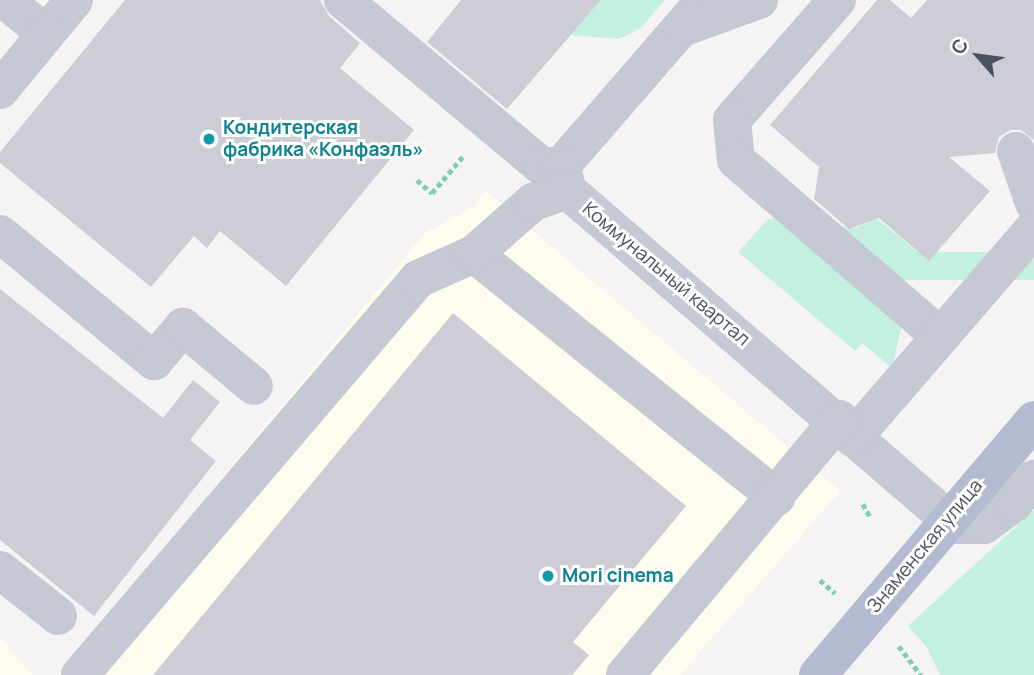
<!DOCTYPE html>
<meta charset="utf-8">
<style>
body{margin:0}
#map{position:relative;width:1034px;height:675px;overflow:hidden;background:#f5f3f3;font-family:Manrope,sans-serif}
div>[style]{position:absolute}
.commercial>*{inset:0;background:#fdfcef}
.green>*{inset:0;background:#c4f0df;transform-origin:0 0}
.building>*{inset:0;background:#cdced5}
.path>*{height:4.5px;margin-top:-2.25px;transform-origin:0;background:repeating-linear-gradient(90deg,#7cceb9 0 5px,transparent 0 8.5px)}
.minor>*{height:38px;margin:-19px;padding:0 19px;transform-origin:19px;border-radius:19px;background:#c4c9d4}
.major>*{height:38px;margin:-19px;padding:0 19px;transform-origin:19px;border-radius:19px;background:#b4bbd0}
.dots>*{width:19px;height:19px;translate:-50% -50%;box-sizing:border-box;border:4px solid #fff;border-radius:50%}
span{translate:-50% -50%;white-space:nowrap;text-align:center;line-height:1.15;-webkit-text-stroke:6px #fff;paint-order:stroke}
.culture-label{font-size:19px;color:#0d838f;font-weight:700}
.left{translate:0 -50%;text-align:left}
.street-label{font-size:19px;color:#4a5160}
.north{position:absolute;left:943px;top:21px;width:70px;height:70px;-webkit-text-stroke:5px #fff;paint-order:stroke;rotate:298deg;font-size:19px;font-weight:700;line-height:28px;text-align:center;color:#4a5160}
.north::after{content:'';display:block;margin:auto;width:24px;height:32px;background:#4a5160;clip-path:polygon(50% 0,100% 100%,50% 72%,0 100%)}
</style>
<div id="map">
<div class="commercial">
<div style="clip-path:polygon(486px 191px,840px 491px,680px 675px,59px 675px,425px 233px,473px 207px)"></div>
<div style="clip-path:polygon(0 638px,33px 675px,0 675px)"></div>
</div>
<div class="green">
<div style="clip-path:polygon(601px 0,665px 0,641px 28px,619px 39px,571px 35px)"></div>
<div style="clip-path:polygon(875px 217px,929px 261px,920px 272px,896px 276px,835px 226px,857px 228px)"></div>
<div style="clip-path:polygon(768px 219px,781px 220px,901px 328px,892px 368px,862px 343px,855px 351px,738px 252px)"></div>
<div style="left:1034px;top:252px;width:28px;height:181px;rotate:90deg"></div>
<div style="clip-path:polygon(1034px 510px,1034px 675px,940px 675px,926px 646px,908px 626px)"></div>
</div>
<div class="building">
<div style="clip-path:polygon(125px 0,320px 0,329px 16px,360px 43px,340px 68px,414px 130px,286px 286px,220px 231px,207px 248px,194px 236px,151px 287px,0 163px,0 152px)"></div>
<div style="clip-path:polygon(461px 0,601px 0,507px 109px,427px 42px)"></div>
<div style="clip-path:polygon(877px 0,890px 0,911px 18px,927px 0,1034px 0,1034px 140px,1021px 130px,1010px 130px,999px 137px,995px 153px,949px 157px,990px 191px,929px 261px,879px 218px,849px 229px,814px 199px,819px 167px,770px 125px)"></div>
<div style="clip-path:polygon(0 289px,163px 418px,193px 380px,220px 402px,190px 440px,216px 461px,94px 616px,0 540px)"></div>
<div style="clip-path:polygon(453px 313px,686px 506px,573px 642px,589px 655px,572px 675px,153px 675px)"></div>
</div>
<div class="path">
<div style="left:417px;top:180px;width:20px;rotate:41deg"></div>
<div style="left:432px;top:193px;width:50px;rotate:-49.9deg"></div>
<div style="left:863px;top:504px;width:16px;rotate:60deg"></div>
<div style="left:820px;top:580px;width:20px;rotate:41deg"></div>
<div style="left:899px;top:646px;width:36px;rotate:53deg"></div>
</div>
<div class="minor">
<div style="left:5px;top:0;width:53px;rotate:39.7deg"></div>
<div style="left:46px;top:34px;width:44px;rotate:-50.5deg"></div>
<div style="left:343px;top:0;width:261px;rotate:39.9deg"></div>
<div style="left:543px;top:167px;width:19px;rotate:-6deg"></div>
<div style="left:705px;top:0;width:218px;rotate:130.9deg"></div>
<div style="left:562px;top:165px;width:25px;rotate:79deg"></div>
<div style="left:567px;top:190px;width:502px;rotate:40.8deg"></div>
<div style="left:947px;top:518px;width:14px;rotate:30deg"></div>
<div style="left:959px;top:525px;width:25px"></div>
<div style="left:984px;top:525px;width:36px;rotate:-36deg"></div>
<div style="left:1013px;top:504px;width:33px;rotate:-50deg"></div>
<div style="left:837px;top:0;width:159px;rotate:131.2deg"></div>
<div style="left:732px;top:120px;width:40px;rotate:84.3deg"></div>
<div style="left:736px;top:160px;width:269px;rotate:40.8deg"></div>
<div style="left:682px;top:28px;width:82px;rotate:-20deg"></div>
<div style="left:0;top:90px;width:72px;rotate:-50.6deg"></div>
<div style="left:1016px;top:151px;width:55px;rotate:70.9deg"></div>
<div style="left:0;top:234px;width:200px;rotate:39.5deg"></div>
<div style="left:154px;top:361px;width:45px;rotate:-49.5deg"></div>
<div style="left:183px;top:327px;width:92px;rotate:39.7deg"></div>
<div style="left:474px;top:254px;width:388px;rotate:38.8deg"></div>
<div style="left:853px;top:438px;width:277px;rotate:-49.2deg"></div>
<div style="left:0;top:570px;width:74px;rotate:38.4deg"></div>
<div style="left:80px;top:675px;width:521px;rotate:-49.52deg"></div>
<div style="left:418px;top:279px;width:61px;rotate:-24.1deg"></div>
<div style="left:474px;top:254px;width:79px;rotate:-41.4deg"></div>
<div style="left:533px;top:202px;width:36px;rotate:-19deg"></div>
<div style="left:625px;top:675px;width:334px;rotate:-50.1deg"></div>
</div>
<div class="major">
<div style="left:818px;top:675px;width:334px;rotate:-49.7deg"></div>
</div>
<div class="dots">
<div style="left:209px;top:139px;background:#0f9aa8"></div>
<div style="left:548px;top:576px;background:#0f9aa8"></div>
</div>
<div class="culture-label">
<span class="left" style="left:223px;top:139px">Кондитерская<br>фабрика «Конфаэль»</span>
<span class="left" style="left:562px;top:576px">Mori cinema</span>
</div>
<div class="street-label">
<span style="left:666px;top:274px;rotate:40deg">Коммунальный квартал</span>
<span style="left:925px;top:546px;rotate:-50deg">Знаменская улица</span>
</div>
<div class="north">С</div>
</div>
